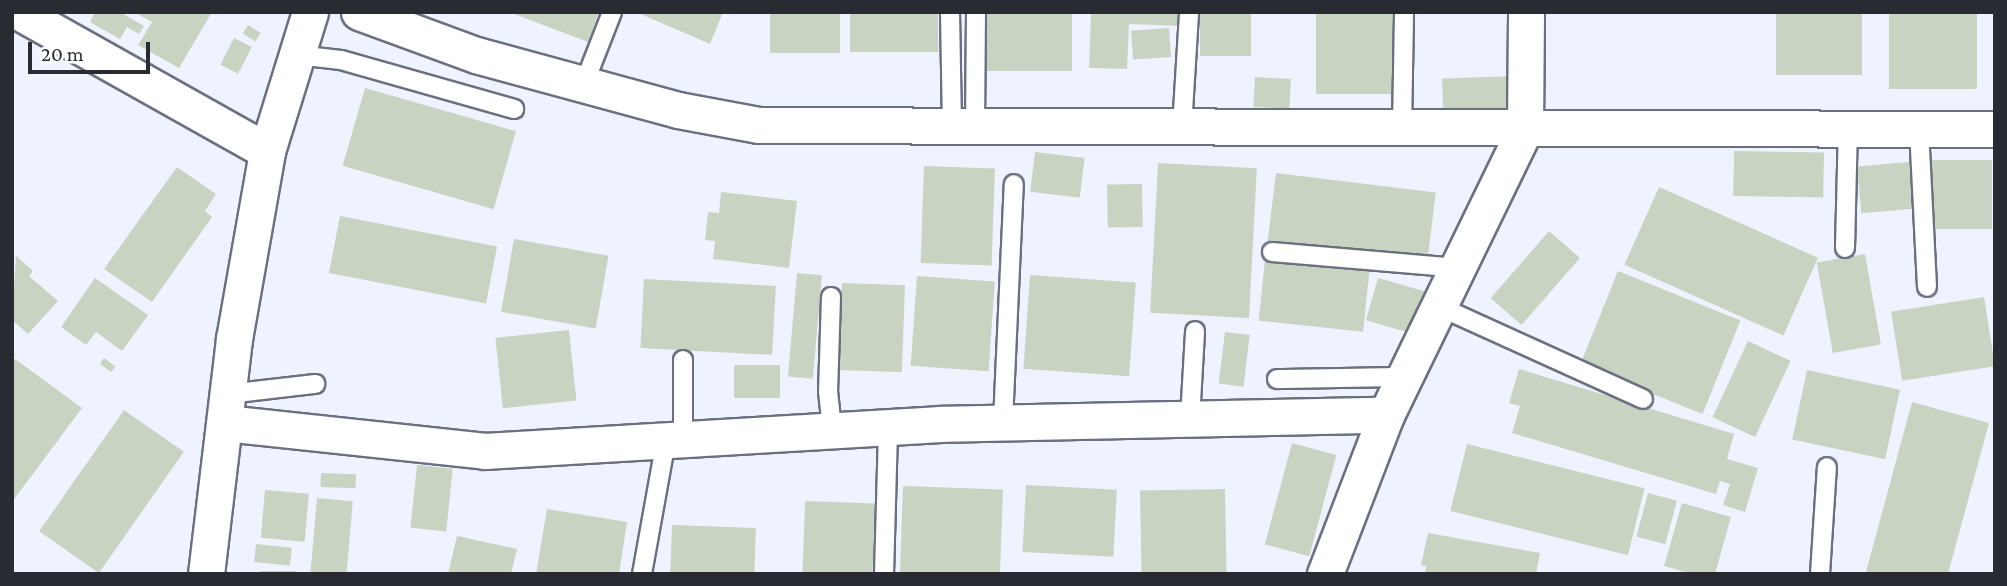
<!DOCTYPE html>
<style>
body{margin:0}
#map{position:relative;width:2007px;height:586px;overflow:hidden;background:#eff3ff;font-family:"Crimson Pro",serif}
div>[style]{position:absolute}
.building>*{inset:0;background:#c9d3c2;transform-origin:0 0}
.roads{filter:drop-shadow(2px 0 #6b7080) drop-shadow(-2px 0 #6b7080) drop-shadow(0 2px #6b7080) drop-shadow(0 -2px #6b7080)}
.lane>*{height:18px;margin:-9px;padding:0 9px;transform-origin:9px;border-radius:9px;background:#fff}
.street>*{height:35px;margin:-17.5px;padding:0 17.5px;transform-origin:17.5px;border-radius:17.5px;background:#fff}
span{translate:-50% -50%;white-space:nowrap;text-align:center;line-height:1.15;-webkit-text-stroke:5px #fff;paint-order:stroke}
.frame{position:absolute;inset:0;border:14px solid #292b32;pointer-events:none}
.scale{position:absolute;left:28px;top:42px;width:122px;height:32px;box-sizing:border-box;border:4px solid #292b32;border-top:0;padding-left:9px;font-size:21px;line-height:24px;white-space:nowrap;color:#292b32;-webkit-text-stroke:5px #fff;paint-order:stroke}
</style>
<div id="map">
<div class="building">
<div style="clip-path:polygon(95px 12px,120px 12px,144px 26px,139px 34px,127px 27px,120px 39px,90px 22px)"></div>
<div style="clip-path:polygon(134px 12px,212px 12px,179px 68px,138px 45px,152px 22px)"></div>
<div style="clip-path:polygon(509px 12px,592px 12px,598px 14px,588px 42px)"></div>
<div style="clip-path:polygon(636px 12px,723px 12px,710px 44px)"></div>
<div style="left:770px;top:12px;width:70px;height:41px"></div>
<div style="left:850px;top:12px;width:88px;height:40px"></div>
<div style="left:985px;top:12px;width:87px;height:59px"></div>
<div style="clip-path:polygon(1091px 12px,1186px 12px,1185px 26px,1129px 24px,1127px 69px,1089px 68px)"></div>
<div style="left:1200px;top:12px;width:51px;height:44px"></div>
<div style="left:1316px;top:12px;width:79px;height:82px"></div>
<div style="left:1776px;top:12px;width:86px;height:63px"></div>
<div style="left:1889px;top:12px;width:88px;height:77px"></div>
<div style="left:248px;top:25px;width:15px;height:10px;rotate:32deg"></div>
<div style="left:1169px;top:28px;width:29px;height:38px;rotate:86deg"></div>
<div style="left:234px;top:38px;width:20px;height:30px;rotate:27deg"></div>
<div style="left:1515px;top:76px;width:34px;height:73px;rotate:88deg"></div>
<div style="left:1255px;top:77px;width:36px;height:30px;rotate:3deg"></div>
<div style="left:365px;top:88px;width:157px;height:81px;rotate:16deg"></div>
<div style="left:1734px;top:151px;width:90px;height:45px;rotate:1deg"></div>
<div style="left:1035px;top:152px;width:50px;height:40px;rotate:7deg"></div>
<div style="left:1932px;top:160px;width:60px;height:69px"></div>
<div style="left:1909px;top:162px;width:47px;height:52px;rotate:85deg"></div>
<div style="left:1158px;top:163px;width:99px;height:150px;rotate:3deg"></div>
<div style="left:924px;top:166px;width:71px;height:97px;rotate:2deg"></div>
<div style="clip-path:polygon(177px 167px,216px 194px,205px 211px,212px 217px,152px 302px,104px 269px)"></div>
<div style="left:1276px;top:173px;width:161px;height:69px;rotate:7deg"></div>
<div style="left:1142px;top:184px;width:43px;height:35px;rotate:89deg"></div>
<div style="left:1659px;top:187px;width:174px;height:85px;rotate:24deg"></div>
<div style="clip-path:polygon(721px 192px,797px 201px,789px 268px,713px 259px,715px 241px,705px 240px,708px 212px,719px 213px)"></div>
<div style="left:340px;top:216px;width:160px;height:58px;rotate:11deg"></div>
<div style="left:1549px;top:231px;width:41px;height:89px;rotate:41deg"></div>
<div style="left:514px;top:239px;width:96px;height:74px;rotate:10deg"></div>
<div style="left:1865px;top:254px;width:92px;height:49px;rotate:80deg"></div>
<div style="clip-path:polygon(16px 256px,33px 271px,29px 276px,58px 301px,28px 334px,12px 320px)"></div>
<div style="left:1265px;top:260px;width:105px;height:61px;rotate:6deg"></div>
<div style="left:1618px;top:271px;width:132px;height:101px;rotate:22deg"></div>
<div style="left:797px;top:273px;width:25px;height:104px;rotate:5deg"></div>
<div style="left:1030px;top:275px;width:106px;height:94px;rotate:4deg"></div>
<div style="left:917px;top:276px;width:78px;height:90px;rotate:4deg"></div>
<div style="clip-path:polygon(95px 278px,148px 315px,122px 351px,96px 332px,86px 345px,61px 327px)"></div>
<div style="left:1378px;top:278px;width:52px;height:44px;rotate:16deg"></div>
<div style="left:644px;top:279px;width:132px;height:69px;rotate:3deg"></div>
<div style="left:842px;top:283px;width:63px;height:87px;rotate:2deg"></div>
<div style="left:1984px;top:297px;width:70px;height:94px;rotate:81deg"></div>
<div style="left:569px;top:330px;width:71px;height:74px;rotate:84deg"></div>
<div style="left:1225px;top:332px;width:25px;height:52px;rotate:7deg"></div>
<div style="left:1748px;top:341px;width:47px;height:84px;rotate:25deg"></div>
<div style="left:104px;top:358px;width:14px;height:7px;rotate:36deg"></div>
<div style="clip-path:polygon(15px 359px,82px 408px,12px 502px,12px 363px)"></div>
<div style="left:780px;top:365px;width:33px;height:46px;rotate:90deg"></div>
<div style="clip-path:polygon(1519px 369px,1734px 434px,1727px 459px,1758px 468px,1745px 512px,1723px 505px,1730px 484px,1720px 481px,1716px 494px,1512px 433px,1520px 406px,1509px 403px)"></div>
<div style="left:1807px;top:370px;width:95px;height:71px;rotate:12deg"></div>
<div style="clip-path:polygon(1912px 402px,1989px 423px,1948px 574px,1871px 574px,1866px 572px)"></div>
<div style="left:124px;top:410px;width:73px;height:148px;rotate:35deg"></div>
<div style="left:1292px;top:443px;width:46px;height:105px;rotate:15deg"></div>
<div style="left:1467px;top:444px;width:183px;height:69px;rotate:14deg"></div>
<div style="left:417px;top:465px;width:36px;height:63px;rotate:6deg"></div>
<div style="left:321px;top:473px;width:35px;height:14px;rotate:2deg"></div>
<div style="left:1026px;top:485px;width:91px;height:67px;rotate:3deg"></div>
<div style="left:903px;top:486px;width:100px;height:88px;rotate:2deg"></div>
<div style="left:1225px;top:489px;width:85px;height:85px;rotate:89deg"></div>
<div style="left:265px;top:490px;width:44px;height:48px;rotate:5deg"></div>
<div style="left:1648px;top:493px;width:30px;height:45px;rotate:15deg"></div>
<div style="left:317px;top:498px;width:36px;height:76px;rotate:5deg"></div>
<div style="left:805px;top:501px;width:70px;height:73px;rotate:2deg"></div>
<div style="clip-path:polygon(1682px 503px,1731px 517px,1715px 574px,1692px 574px,1664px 566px)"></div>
<div style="clip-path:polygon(547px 509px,627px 522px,619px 574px,536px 574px)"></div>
<div style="left:672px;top:525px;width:84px;height:49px;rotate:2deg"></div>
<div style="clip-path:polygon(1428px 533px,1540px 553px,1536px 574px,1425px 574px,1426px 566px,1421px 565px)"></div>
<div style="clip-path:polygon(457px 536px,517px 549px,511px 574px,448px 574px)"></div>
<div style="left:256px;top:544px;width:36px;height:18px;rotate:6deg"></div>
<div style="left:260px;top:571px;width:36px;height:3px"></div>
</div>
<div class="roads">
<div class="lane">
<div style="left:950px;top:12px;width:115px;rotate:89deg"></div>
<div style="left:297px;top:55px;width:44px;rotate:6.5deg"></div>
<div style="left:341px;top:60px;width:180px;rotate:15.8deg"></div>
<div style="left:584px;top:84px;width:77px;rotate:-68.7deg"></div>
<div style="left:975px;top:127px;width:115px;rotate:-89.5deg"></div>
<div style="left:1182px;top:128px;width:116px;rotate:-86.5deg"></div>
<div style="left:1402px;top:129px;width:117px;rotate:-89deg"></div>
<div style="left:1919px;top:129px;width:158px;rotate:87.1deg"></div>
<div style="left:1845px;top:248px;width:119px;rotate:-88.6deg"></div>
<div style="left:1272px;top:252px;width:186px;rotate:4.9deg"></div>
<div style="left:831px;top:297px;width:94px;rotate:91.8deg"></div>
<div style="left:828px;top:391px;width:39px;rotate:84deg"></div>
<div style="left:1438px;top:306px;width:225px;rotate:24.4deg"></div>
<div style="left:683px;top:360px;width:79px;rotate:90deg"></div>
<div style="left:1277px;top:379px;width:127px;rotate:-0.9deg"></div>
<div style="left:228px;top:394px;width:88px;rotate:-6.6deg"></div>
<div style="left:1190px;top:419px;width:88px;rotate:-86.7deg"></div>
<div style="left:1003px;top:422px;width:238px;rotate:-87.4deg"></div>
<div style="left:642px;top:574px;width:136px;rotate:-79.8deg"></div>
<div style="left:884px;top:574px;width:147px;rotate:-88.4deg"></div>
<div style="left:1820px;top:574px;width:107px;rotate:-86.3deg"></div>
</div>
<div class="street">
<div style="left:19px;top:12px;width:284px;rotate:29.3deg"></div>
<div style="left:359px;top:12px;width:125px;rotate:20.2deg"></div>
<div style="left:476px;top:55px;width:209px;rotate:15.2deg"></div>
<div style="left:678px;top:110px;width:82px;rotate:10.5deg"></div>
<div style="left:759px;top:125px;width:1236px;rotate:0.19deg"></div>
<div style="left:225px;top:423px;width:262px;rotate:6.1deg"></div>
<div style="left:485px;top:451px;width:456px;rotate:-3.4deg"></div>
<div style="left:940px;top:424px;width:446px;rotate:-1.2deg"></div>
<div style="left:206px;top:574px;width:237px;rotate:-83.2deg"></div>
<div style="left:234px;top:339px;width:191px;rotate:-80deg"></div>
<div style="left:267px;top:151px;width:145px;rotate:-72.8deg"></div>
<div style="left:1325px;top:574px;width:170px;rotate:-69deg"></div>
<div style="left:1386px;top:415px;width:318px;rotate:-64.1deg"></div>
<div style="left:1525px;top:129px;width:117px;rotate:-89.5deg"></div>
</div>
</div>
<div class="frame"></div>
<div class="scale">20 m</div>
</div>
